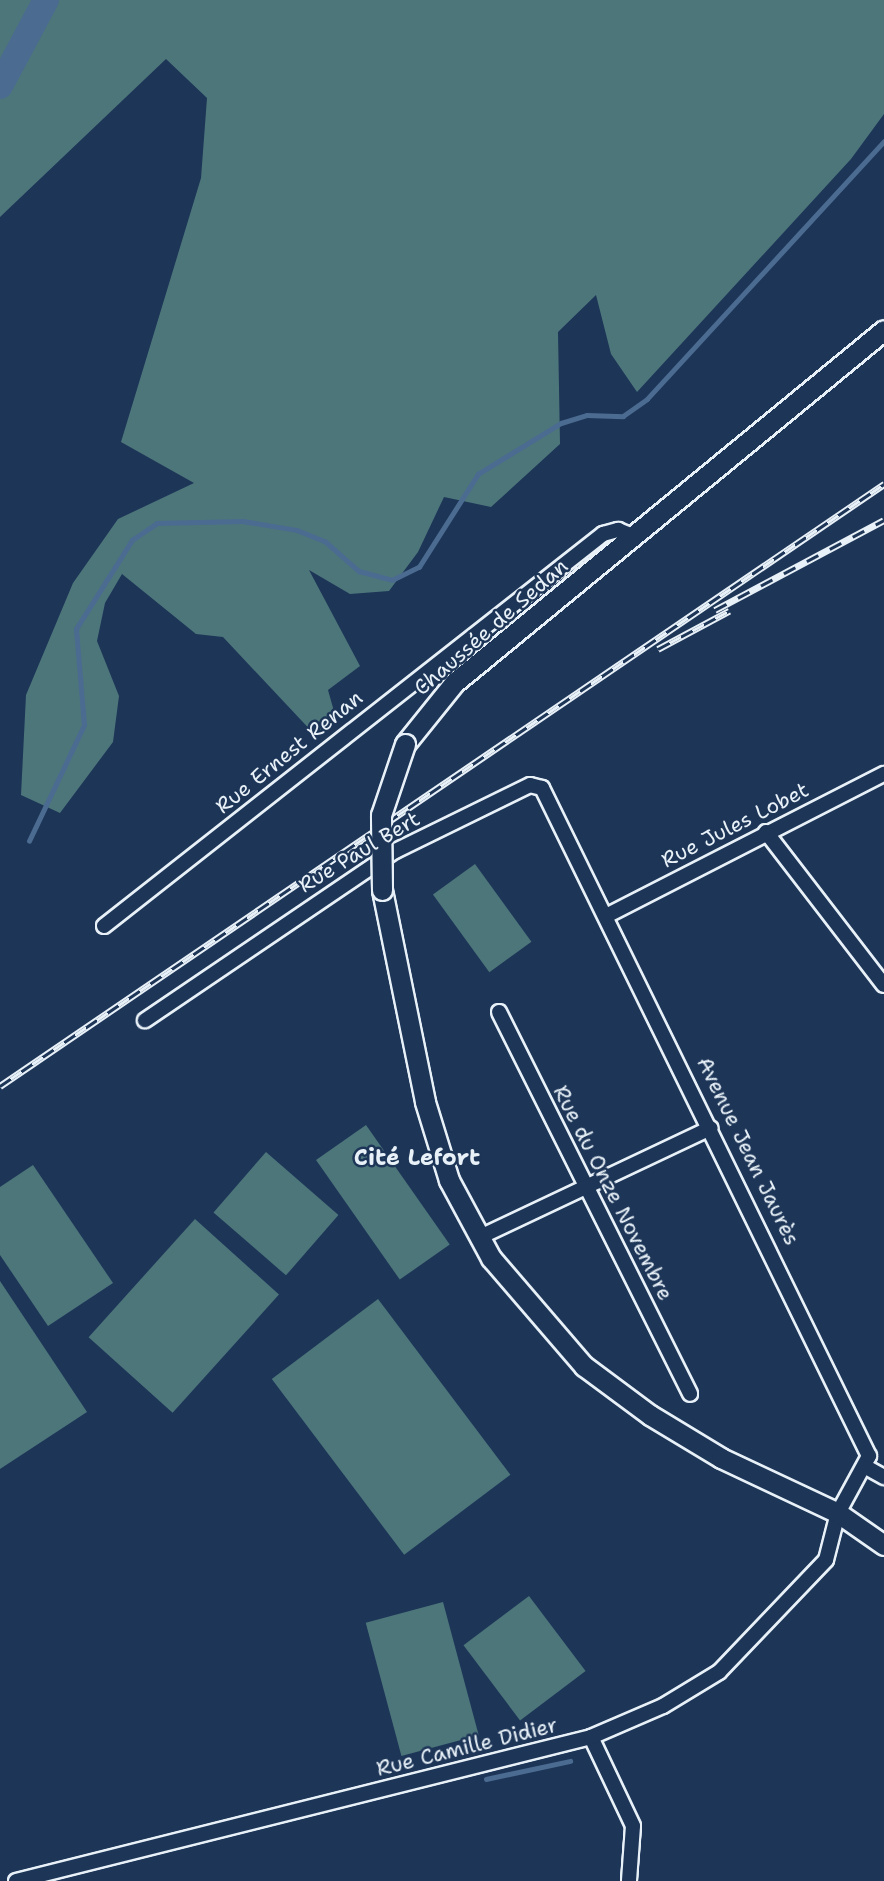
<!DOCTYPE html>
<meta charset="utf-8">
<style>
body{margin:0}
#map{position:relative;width:884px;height:1881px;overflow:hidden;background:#1d3557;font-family:"Shantell Sans",sans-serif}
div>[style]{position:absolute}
.green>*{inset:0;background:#4d767b;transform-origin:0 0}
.stream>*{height:4.5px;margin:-2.25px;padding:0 2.25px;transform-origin:2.25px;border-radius:2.25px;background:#4b6b91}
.river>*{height:26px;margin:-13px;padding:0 13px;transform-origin:13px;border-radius:13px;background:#4b6b91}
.roads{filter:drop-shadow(2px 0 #e8f1f8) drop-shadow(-2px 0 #e8f1f8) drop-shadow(0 2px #e8f1f8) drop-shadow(0 -2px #e8f1f8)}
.minor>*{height:14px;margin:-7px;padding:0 7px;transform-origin:7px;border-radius:7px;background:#1d3557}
.secondary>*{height:19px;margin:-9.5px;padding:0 9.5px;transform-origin:9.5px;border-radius:9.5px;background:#1d3557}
.rail>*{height:7px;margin-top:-3.5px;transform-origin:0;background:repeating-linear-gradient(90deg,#1d3557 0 13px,#e8f1f8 0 26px);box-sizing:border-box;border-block:2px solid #e8f1f8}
.bridges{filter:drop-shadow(2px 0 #e8f1f8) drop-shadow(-2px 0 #e8f1f8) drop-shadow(0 2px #e8f1f8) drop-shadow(0 -2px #e8f1f8)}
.secondary-bridge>*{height:19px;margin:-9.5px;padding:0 9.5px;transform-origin:9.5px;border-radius:9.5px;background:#1d3557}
span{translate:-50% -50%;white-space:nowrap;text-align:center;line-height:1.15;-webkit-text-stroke:5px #1d3557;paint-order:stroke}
.street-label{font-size:21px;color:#e8f1f8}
.neighbourhood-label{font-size:23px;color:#e8f1f8;font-weight:700}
</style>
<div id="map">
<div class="green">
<div style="clip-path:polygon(0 0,884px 0,884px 114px,851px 159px,637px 392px,611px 354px,596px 295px,558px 332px,560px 444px,491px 507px,444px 497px,418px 552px,389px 591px,350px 594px,309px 570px,360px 666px,328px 690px,337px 722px,316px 736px,223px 637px,196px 634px,122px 574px,105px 603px,97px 641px,119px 696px,113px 742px,60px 813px,21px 795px,26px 695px,73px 583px,118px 519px,194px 483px,121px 442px,201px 178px,207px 98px,166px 59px,0 217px)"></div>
<div style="left:475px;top:864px;width:96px;height:52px;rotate:54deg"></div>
<div style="left:366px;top:1125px;width:146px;height:61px;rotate:55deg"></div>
<div style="left:266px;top:1152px;width:96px;height:80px;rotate:41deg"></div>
<div style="clip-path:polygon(33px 1165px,113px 1283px,48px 1326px,0 1255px,0 1187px)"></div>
<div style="left:195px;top:1219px;width:113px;height:159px;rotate:42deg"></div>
<div style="clip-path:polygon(0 1281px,87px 1412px,0 1469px)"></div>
<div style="left:378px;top:1299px;width:220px;height:133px;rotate:53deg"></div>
<div style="left:529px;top:1596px;width:94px;height:82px;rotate:53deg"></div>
<div style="left:443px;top:1602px;width:138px;height:80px;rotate:75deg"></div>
</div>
<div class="stream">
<div style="left:29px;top:841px;width:128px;rotate:-64.6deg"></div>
<div style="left:84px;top:725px;width:96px;rotate:-94.8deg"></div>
<div style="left:76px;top:629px;width:105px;rotate:-57.8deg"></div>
<div style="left:132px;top:540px;width:30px;rotate:-34deg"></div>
<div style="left:157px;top:523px;width:86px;rotate:-1.3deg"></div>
<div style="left:243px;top:521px;width:55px;rotate:9.5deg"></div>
<div style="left:297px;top:530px;width:31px;rotate:22deg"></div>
<div style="left:326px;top:542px;width:44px;rotate:41.3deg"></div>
<div style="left:359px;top:571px;width:34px;rotate:15deg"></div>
<div style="left:392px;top:580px;width:30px;rotate:-26deg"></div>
<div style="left:419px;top:567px;width:110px;rotate:-57.6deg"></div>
<div style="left:478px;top:474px;width:97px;rotate:-31.6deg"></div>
<div style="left:561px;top:423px;width:27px;rotate:-17deg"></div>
<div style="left:587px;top:415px;width:36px;rotate:2deg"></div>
<div style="left:623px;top:416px;width:29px;rotate:-35deg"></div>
<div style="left:647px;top:399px;width:350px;rotate:-47.4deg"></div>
<div style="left:486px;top:1779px;width:86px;rotate:-12.1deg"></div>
</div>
<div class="river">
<div style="left:0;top:86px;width:98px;rotate:-61.9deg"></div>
</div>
<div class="roads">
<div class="minor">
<div style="left:766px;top:832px;width:193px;rotate:52.4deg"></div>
<div style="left:606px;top:916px;width:312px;rotate:-27.1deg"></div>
<div style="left:104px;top:926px;width:635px;rotate:-38.15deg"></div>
<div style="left:603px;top:534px;width:16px;rotate:-15deg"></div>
<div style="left:618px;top:530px;width:16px;rotate:22deg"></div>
<div style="left:499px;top:1012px;width:427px;rotate:63.4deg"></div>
<div style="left:480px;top:1237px;width:255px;rotate:-25.3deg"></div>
<div style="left:866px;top:1467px;width:21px;rotate:29deg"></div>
<div style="left:591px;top:1737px;width:98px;rotate:64.7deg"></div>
<div style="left:633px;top:1826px;width:55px;rotate:94.2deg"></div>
<div style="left:16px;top:1881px;width:593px;rotate:-14.06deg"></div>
<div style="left:591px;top:1737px;width:78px;rotate:-23.3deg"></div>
<div style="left:663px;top:1706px;width:66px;rotate:-31.3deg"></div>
<div style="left:719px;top:1672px;width:155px;rotate:-46.3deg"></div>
<div style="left:826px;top:1560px;width:49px;rotate:-75.7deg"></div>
<div style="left:838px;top:1513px;width:65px;rotate:-61.5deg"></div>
<div style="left:869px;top:1456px;width:744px;rotate:-116.08deg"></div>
<div style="left:542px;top:788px;width:12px;rotate:-166deg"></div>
<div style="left:530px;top:785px;width:150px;rotate:153.9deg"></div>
<div style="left:395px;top:851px;width:302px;rotate:145.9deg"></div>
</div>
<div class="secondary">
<div style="left:405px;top:744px;width:78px;rotate:-51.2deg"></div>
<div style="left:454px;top:683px;width:556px;rotate:-39.38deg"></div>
<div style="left:382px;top:890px;width:216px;rotate:78.5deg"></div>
<div style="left:425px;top:1102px;width:82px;rotate:72.9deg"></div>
<div style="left:449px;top:1180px;width:89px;rotate:61.7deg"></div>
<div style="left:491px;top:1258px;width:143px;rotate:49.3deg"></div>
<div style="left:584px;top:1366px;width:82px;rotate:36.6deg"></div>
<div style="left:650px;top:1415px;width:83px;rotate:31.2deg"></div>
<div style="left:721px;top:1458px;width:129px;rotate:25.2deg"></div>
<div style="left:838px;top:1513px;width:56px;rotate:34.8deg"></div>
</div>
</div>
<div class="rail">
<div style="left:715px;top:610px;width:191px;rotate:-28deg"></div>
<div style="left:658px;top:649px;width:81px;rotate:-28.2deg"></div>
<div style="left:0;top:1086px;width:1070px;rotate:-34.25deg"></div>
</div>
<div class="bridges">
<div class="secondary-bridge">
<div style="left:382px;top:890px;width:75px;rotate:-90.8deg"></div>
<div style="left:381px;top:815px;width:75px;rotate:-71.3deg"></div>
</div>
</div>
<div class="street-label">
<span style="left:491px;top:627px;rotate:-41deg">Chaussée de Sedan</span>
<span style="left:289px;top:752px;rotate:-39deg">Rue Ernest Renan</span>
<span style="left:735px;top:825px;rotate:-27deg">Rue Jules Lobet</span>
<span style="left:359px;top:852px;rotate:-31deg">Rue Paul Bert</span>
<span style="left:748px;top:1151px;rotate:64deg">Avenue Jean Jaurès</span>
<span style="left:613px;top:1193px;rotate:63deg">Rue du Onze Novembre</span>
<span style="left:467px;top:1747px;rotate:-14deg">Rue Camille Didier</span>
</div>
<div class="neighbourhood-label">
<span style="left:417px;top:1157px">Cité Lefort</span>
</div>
</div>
